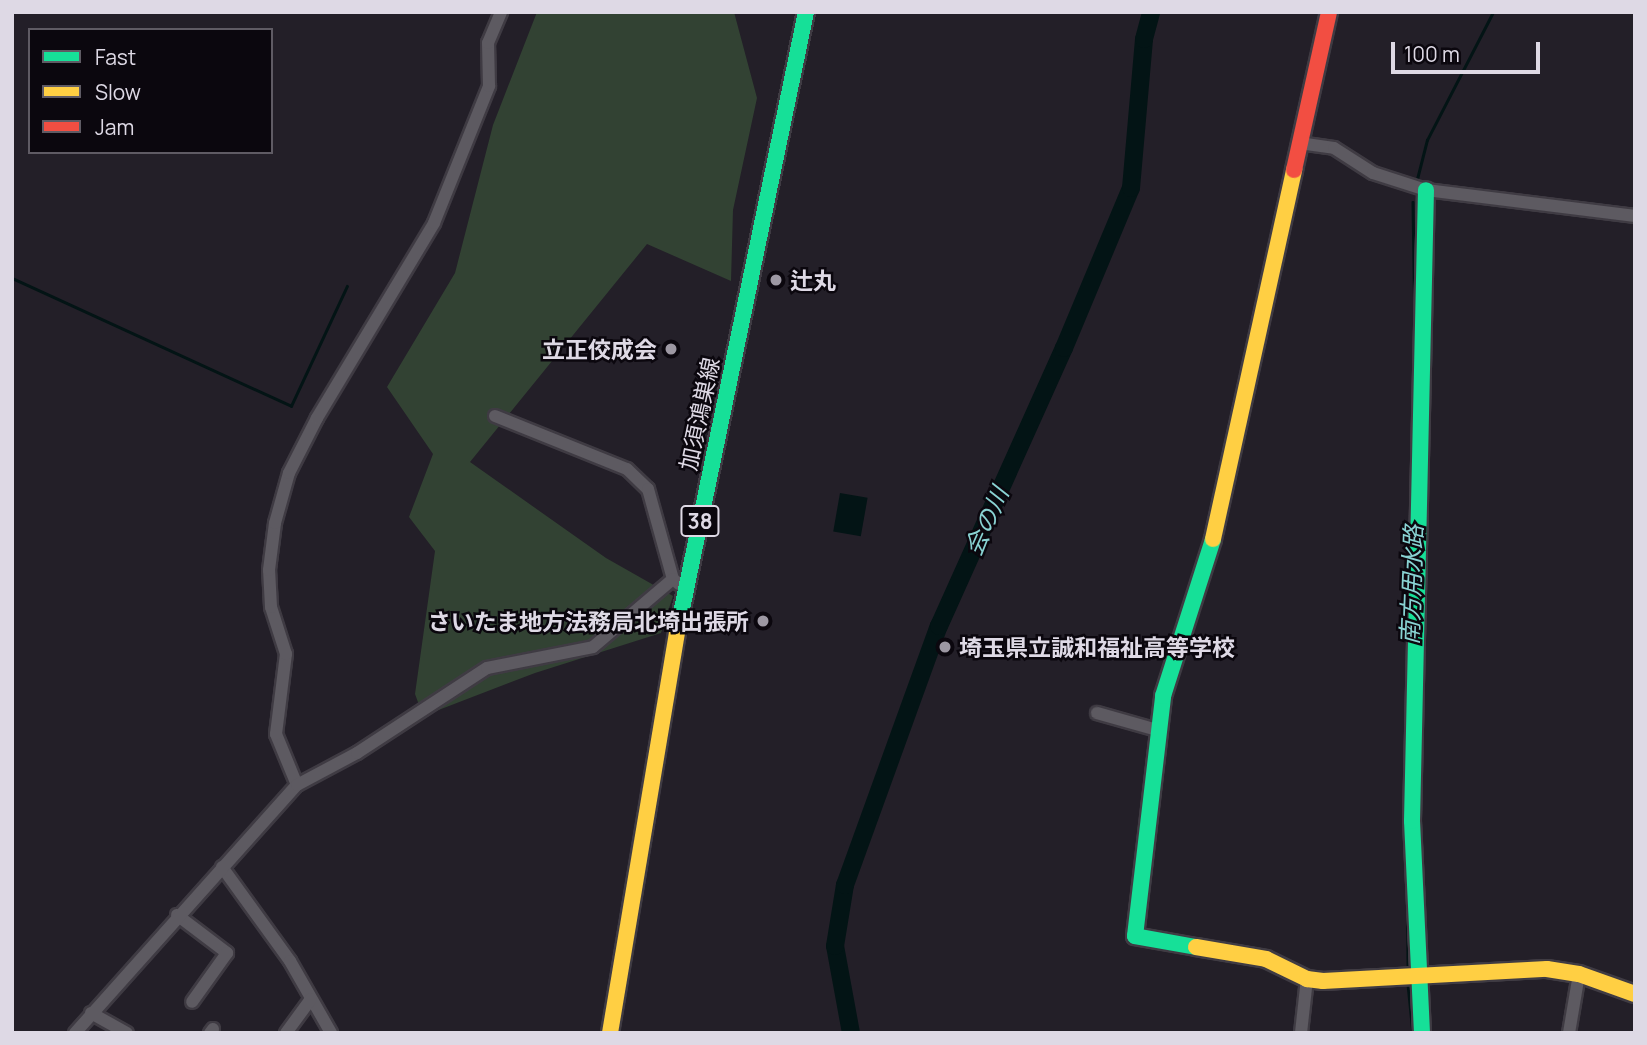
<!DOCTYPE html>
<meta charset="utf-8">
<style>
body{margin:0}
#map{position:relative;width:1647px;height:1045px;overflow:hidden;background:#231f28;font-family:Manrope,"Noto Sans JP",sans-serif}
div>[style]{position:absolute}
.green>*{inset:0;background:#324233}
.water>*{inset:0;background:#031415;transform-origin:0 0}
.stream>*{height:2.5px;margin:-1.25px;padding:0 1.25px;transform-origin:1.25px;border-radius:1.25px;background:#031415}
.river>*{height:18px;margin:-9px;padding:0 9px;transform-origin:9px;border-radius:9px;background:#031415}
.roads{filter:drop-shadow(2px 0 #3f3b43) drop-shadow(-2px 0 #3f3b43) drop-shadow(0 2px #3f3b43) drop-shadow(0 -2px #3f3b43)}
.street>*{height:12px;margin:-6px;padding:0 6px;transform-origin:6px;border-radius:6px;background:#5d5a61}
.fast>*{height:16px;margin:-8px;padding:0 8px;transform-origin:8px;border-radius:8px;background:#16e098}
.slow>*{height:16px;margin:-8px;padding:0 8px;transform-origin:8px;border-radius:8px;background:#ffcf43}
.jam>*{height:16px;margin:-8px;padding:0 8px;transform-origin:8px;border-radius:8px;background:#f24e42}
.dots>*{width:19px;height:19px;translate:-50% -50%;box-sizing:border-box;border:4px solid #0b070e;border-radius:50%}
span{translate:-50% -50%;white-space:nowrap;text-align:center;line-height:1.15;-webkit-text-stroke:5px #0b070e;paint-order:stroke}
.shield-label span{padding:2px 5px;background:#0b070e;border:2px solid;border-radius:5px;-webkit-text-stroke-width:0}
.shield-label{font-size:21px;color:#ded9e5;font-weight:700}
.poi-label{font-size:23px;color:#ded9e5;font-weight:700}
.left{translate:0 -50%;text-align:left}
.right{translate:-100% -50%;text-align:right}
.street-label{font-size:23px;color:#ded9e5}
.water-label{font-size:24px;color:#89d3d3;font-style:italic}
.frame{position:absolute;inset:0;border:14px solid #ded9e5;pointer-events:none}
.legend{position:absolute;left:28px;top:28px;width:245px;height:126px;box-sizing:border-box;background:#0b070e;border:2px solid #5f5b64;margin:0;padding:9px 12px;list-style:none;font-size:21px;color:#ded9e5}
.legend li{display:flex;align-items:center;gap:14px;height:35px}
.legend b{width:35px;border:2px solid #5f5b64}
.scale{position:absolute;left:1391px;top:42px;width:149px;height:32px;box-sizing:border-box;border:4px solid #ded9e5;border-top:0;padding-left:9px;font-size:21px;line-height:24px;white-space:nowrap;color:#ded9e5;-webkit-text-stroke:5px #0b070e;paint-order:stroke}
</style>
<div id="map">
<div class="green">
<div style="clip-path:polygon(537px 12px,734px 12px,757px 98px,733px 210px,731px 281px,647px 244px,470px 462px,606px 558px,673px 596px,661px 633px,535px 673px,423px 716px,415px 694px,435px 551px,409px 517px,433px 454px,387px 387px,455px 273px,493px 125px)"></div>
</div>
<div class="water">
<div style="left:840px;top:493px;width:28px;height:39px;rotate:10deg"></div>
</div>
<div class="stream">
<div style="left:1416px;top:183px;width:44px;rotate:-75.7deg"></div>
<div style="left:1427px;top:140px;width:144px;rotate:-62.7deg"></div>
<div style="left:1413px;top:202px;width:123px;rotate:89.1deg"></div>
<div style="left:12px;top:278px;width:307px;rotate:24.6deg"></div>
<div style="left:291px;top:406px;width:132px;rotate:-65deg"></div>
<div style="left:1406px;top:730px;width:238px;rotate:89.5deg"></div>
<div style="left:1408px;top:984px;width:49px;rotate:84.2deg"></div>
</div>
<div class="river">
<div style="left:851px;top:1033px;width:88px;rotate:-100.4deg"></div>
<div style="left:835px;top:946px;width:62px;rotate:-80.7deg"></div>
<div style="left:845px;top:885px;width:276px;rotate:-70.1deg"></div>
<div style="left:939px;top:626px;width:305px;rotate:-65.8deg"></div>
<div style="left:1064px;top:348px;width:173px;rotate:-67.3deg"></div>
<div style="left:1131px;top:188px;width:150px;rotate:-85deg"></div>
<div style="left:1144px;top:39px;width:28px;rotate:-75deg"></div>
</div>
<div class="roads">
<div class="street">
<div style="left:1299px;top:143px;width:35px;rotate:8deg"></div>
<div style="left:1334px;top:148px;width:46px;rotate:32.7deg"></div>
<div style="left:1373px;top:173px;width:56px;rotate:17.8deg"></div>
<div style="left:1426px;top:190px;width:211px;rotate:7.1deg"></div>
<div style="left:495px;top:416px;width:142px;rotate:21.9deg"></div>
<div style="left:627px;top:469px;width:29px;rotate:44deg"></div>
<div style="left:648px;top:489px;width:93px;rotate:74.5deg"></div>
<div style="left:673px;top:579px;width:8px;rotate:40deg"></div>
<div style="left:1097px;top:713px;width:62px;rotate:15.8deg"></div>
<div style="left:297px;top:785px;width:55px;rotate:-112.4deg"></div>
<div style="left:276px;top:734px;width:81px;rotate:-82.9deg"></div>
<div style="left:286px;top:654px;width:49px;rotate:-107.7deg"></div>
<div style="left:271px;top:607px;width:37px;rotate:-93deg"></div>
<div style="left:269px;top:570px;width:47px;rotate:-82.7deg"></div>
<div style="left:275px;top:523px;width:52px;rotate:-74.4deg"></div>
<div style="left:289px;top:473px;width:62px;rotate:-63deg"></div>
<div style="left:317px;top:418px;width:227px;rotate:-59deg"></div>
<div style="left:434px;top:223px;width:148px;rotate:-68.1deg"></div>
<div style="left:489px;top:86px;width:43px;rotate:-91.3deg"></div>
<div style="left:488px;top:43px;width:34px;rotate:-67deg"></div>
<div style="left:222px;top:867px;width:116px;rotate:54.1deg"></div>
<div style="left:290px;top:961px;width:83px;rotate:60.3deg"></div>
<div style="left:177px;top:915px;width:63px;rotate:37.2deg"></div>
<div style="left:227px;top:953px;width:60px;rotate:125.5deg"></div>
<div style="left:91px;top:1013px;width:41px;rotate:29.1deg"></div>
<div style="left:75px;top:1033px;width:333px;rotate:-48.2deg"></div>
<div style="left:297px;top:785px;width:68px;rotate:-28.1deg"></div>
<div style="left:357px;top:753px;width:155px;rotate:-33.2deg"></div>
<div style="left:487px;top:668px;width:108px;rotate:-11.2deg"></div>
<div style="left:593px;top:647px;width:105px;rotate:-40.4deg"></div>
<div style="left:210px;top:1033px;width:5px;rotate:-53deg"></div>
<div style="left:286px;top:1033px;width:42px;rotate:-53.7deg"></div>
<div style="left:1301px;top:1033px;width:54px;rotate:-83.7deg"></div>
<div style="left:1569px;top:1033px;width:60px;rotate:-80.4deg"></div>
</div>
<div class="fast">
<div style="left:678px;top:628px;width:629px;rotate:-78.26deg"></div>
<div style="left:1196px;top:947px;width:62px;rotate:-169.8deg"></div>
<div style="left:1135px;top:936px;width:242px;rotate:-83.3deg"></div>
<div style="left:1163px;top:696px;width:165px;rotate:-72.3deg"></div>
<div style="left:1422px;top:1033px;width:212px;rotate:-92.7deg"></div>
<div style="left:1412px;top:821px;width:631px;rotate:-88.73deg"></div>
</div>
<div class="slow">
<div style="left:1213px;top:539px;width:378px;rotate:-77.6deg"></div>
<div style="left:1196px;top:947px;width:71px;rotate:9.7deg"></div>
<div style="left:1266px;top:959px;width:46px;rotate:26deg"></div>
<div style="left:1307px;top:979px;width:16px;rotate:7deg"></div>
<div style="left:1323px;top:981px;width:224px;rotate:-3.1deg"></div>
<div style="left:1547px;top:969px;width:32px;rotate:9deg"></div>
<div style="left:1579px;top:974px;width:59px;rotate:19.7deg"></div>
<div style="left:610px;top:1033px;width:411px;rotate:-80.5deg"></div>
</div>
<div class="jam">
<div style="left:1294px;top:170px;width:162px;rotate:-77.5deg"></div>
</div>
</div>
<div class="dots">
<div style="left:776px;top:280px;background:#9d98a3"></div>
<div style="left:671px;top:349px;background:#9d98a3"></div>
<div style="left:763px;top:621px;background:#9d98a3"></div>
<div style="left:945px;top:647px;background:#9d98a3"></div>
</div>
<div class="shield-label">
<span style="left:700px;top:521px">38</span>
</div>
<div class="poi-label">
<span class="left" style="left:790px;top:280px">辻丸</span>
<span class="right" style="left:657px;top:349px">立正佼成会</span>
<span class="right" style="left:749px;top:621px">さいたま地方法務局北埼出張所</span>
<span class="left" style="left:959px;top:647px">埼玉県立誠和福祉高等学校</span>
</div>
<div class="street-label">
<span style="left:699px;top:414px;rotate:-78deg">加須鴻巣線</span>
</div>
<div class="water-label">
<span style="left:986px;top:521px;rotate:-66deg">会の川</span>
<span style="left:1411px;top:585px;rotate:-88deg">南方用水路</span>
</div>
<div class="frame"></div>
<ul class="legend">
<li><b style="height:9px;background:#16e098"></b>Fast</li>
<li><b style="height:9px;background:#ffcf43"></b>Slow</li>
<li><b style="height:9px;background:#f24e42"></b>Jam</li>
</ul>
<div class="scale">100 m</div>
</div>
